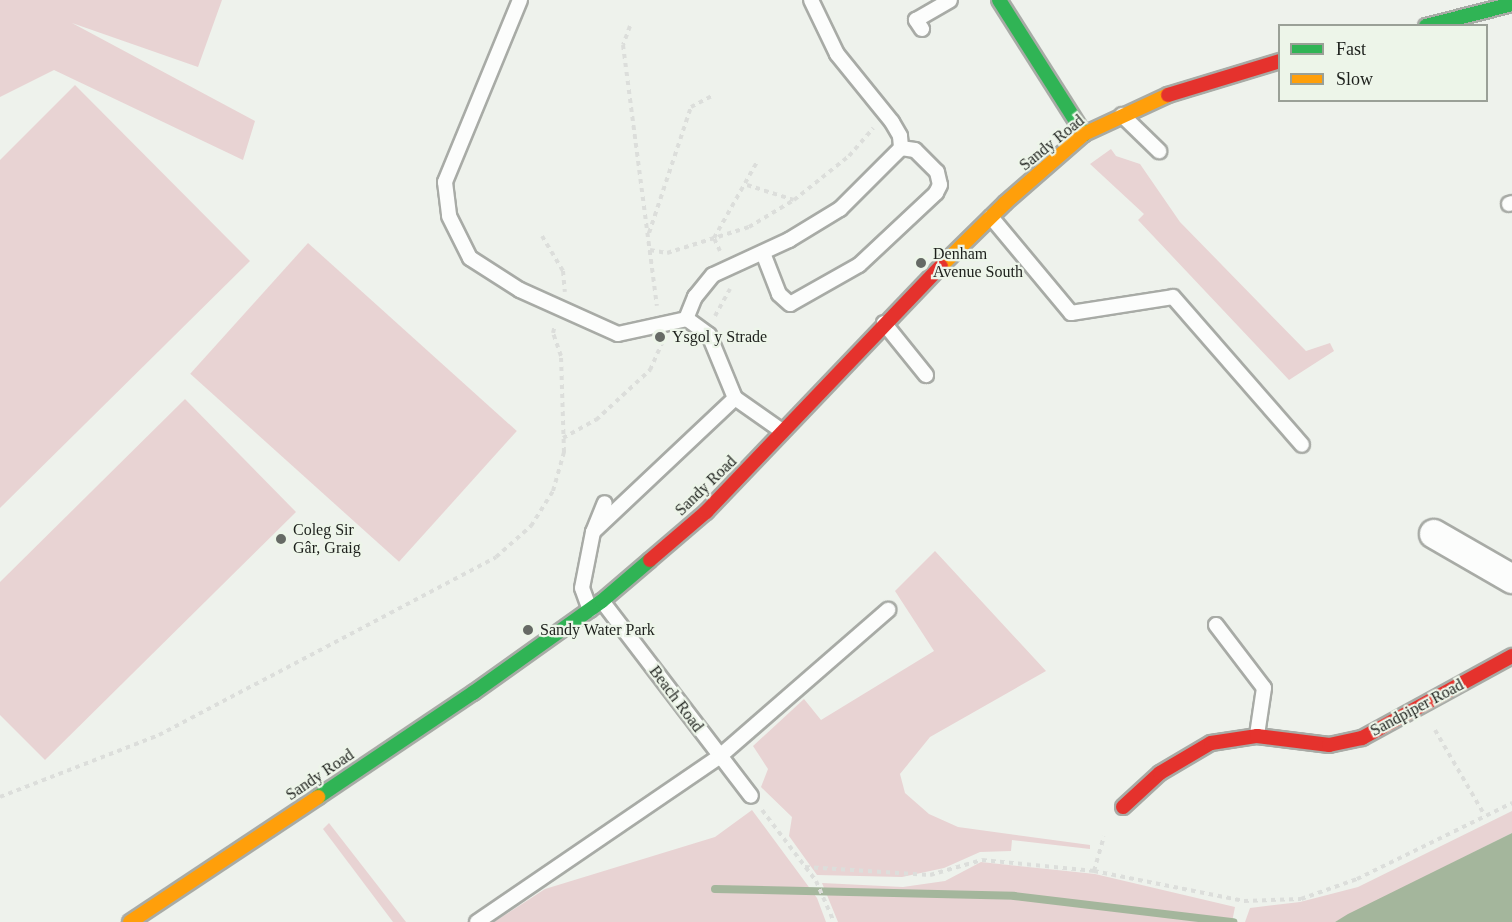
<!DOCTYPE html>
<meta charset="utf-8">
<style>
body{margin:0}
#map{position:relative;width:1512px;height:922px;overflow:hidden;background:#eef2ec;font-family:"Times New Roman",serif}
div>[style]{position:absolute}
.green>*{inset:0;background:#e8d3d3;transform-origin:0 0}
.water>*{inset:0;background:#a4b69c}
.stream>*{height:8px;margin:-4px;padding:0 4px;transform-origin:4px;border-radius:4px;background:#a4b69c}
.path>*{height:4px;margin-top:-2px;transform-origin:0;background:repeating-linear-gradient(90deg,#dcdedb 0 4.5px,transparent 0 9px)}
.roads{filter:drop-shadow(2px 0 #a8aba6) drop-shadow(-2px 0 #a8aba6) drop-shadow(0 2px #a8aba6) drop-shadow(0 -2px #a8aba6)}
.lane>*{height:14px;margin:-7px;padding:0 7px;transform-origin:7px;border-radius:7px;background:#fcfdfc}
.street>*{height:28px;margin:-14px;padding:0 14px;transform-origin:14px;border-radius:14px;background:#fcfdfc}
.fast>*{height:14px;margin:-7px;padding:0 7px;transform-origin:7px;border-radius:7px;background:#30b455}
.slow>*{height:14px;margin:-7px;padding:0 7px;transform-origin:7px;border-radius:7px;background:#ff9f0a}
.jam>*{height:14px;margin:-7px;padding:0 7px;transform-origin:7px;border-radius:7px;background:#e5322d}
.dots>*{width:16px;height:16px;translate:-50% -50%;box-sizing:border-box;border:3px solid #edf5e9;border-radius:50%}
span{translate:-50% -50%;white-space:nowrap;text-align:center;line-height:1.15;-webkit-text-stroke:4.5px #edf5e9;paint-order:stroke}
.street-label{font-size:16px;color:#1d201c}
.poi-label{font-size:16px;color:#1d201c}
.left{translate:0 -50%;text-align:left}
.legend{position:absolute;left:1278px;top:24px;width:210px;height:78px;box-sizing:border-box;background:#edf5e9;border:2px solid #9aa097;margin:0;padding:8px 10px;list-style:none;font-size:18px;color:#1d201c}
.legend li{display:flex;align-items:center;gap:12px;height:30px}
.legend b{width:30px;border:2px solid #9aa097}
</style>
<div id="map">
<div class="green">
<div style="clip-path:polygon(0 0,222px 0,198px 67px,72px 23px,255px 121px,243px 160px,54px 70px,0 97px)"></div>
<div style="clip-path:polygon(75px 85px,250px 261px,0 508px,0 160px)"></div>
<div style="clip-path:polygon(1111px 149px,1116px 156px,1140px 164px,1180px 222px,1306px 351px,1330px 343px,1334px 351px,1289px 380px,1138px 220px,1144px 214px,1090px 164px)"></div>
<div style="left:308px;top:243px;width:281px;height:176px;rotate:42deg"></div>
<div style="clip-path:polygon(185px 399px,296px 512px,45px 760px,0 715px,0 582px)"></div>
<div style="clip-path:polygon(935px 551px,1046px 671px,930px 737px,900px 774px,905px 793px,929px 814px,958px 827px,1090px 845px,1090px 849px,1012px 840px,1011px 851px,980px 852px,944px 868px,902px 877px,817px 875px,789px 836px,792px 817px,761px 787px,768px 769px,753px 746px,804px 699px,821px 720px,934px 651px,895px 591px)"></div>
<div style="clip-path:polygon(752px 810px,817px 898px,826px 922px,494px 922px,545px 889px,715px 837px)"></div>
<div style="clip-path:polygon(1512px 811px,1512px 833px,1335px 922px,1245px 922px,1250px 908px,1300px 902px,1358px 887px)"></div>
<div style="clip-path:polygon(329px 823px,406px 922px,393px 922px,323px 829px)"></div>
<div style="clip-path:polygon(981px 862px,1095px 874px,1235px 907px,1232px 922px,838px 922px,822px 883px,903px 887px,945px 881px)"></div>
</div>
<div class="water">
<div style="clip-path:polygon(1512px 833px,1512px 922px,1335px 922px,1348px 914px)"></div>
</div>
<div class="stream">
<div style="left:715px;top:889px;width:299px;rotate:1.3deg"></div>
<div style="left:1014px;top:896px;width:221px;rotate:6.8deg"></div>
</div>
<div class="path">
<div style="left:630px;top:26px;width:20px;rotate:110deg"></div>
<div style="left:623px;top:45px;width:263px;rotate:82.6deg"></div>
<div style="left:747px;top:185px;width:49px;rotate:17.7deg"></div>
<div style="left:649px;top:233px;width:133px;rotate:-71.6deg"></div>
<div style="left:691px;top:107px;width:24px;rotate:-28deg"></div>
<div style="left:542px;top:236px;width:41px;rotate:59deg"></div>
<div style="left:563px;top:271px;width:21px;rotate:85deg"></div>
<div style="left:650px;top:250px;width:17px;rotate:10deg"></div>
<div style="left:667px;top:253px;width:86px;rotate:-17.6deg"></div>
<div style="left:749px;top:227px;width:52px;rotate:-31deg"></div>
<div style="left:794px;top:200px;width:70px;rotate:-38.7deg"></div>
<div style="left:849px;top:156px;width:37px;rotate:-49deg"></div>
<div style="left:720px;top:251px;width:14px;rotate:-115deg"></div>
<div style="left:714px;top:238px;width:87px;rotate:-60.5deg"></div>
<div style="left:715px;top:316px;width:31px;rotate:-61deg"></div>
<div style="left:563px;top:438px;width:38px;rotate:-29deg"></div>
<div style="left:596px;top:420px;width:74px;rotate:-42.8deg"></div>
<div style="left:650px;top:370px;width:30px;rotate:-66deg"></div>
<div style="left:1435px;top:730px;width:99px;rotate:59.8deg"></div>
<div style="left:0;top:797px;width:171px;rotate:-21.3deg"></div>
<div style="left:159px;top:735px;width:381px;rotate:-27.8deg"></div>
<div style="left:496px;top:557px;width:47px;rotate:-41.5deg"></div>
<div style="left:531px;top:526px;width:41px;rotate:-57.8deg"></div>
<div style="left:553px;top:491px;width:41px;rotate:-74.2deg"></div>
<div style="left:564px;top:452px;width:96px;rotate:-91.8deg"></div>
<div style="left:561px;top:356px;width:24px;rotate:-109deg"></div>
<div style="left:553px;top:333px;width:8px;rotate:-76deg"></div>
<div style="left:762px;top:810px;width:89px;rotate:52.7deg"></div>
<div style="left:816px;top:881px;width:45px;rotate:66.3deg"></div>
<div style="left:805px;top:867px;width:125px;rotate:3.7deg"></div>
<div style="left:930px;top:875px;width:54px;rotate:-16.1deg"></div>
<div style="left:982px;top:860px;width:113px;rotate:5.6deg"></div>
<div style="left:1094px;top:871px;width:153px;rotate:11.3deg"></div>
<div style="left:1244px;top:901px;width:57px;rotate:-2deg"></div>
<div style="left:1301px;top:899px;width:59px;rotate:-19.7deg"></div>
<div style="left:1357px;top:879px;width:173px;rotate:-26.1deg"></div>
<div style="left:1094px;top:871px;width:36px;rotate:-74deg"></div>
</div>
<div class="roads">
<div class="lane">
<div style="left:520px;top:0;width:197px;rotate:112.4deg"></div>
<div style="left:445px;top:182px;width:34px;rotate:83deg"></div>
<div style="left:449px;top:216px;width:47px;rotate:63.4deg"></div>
<div style="left:470px;top:258px;width:59px;rotate:32.6deg"></div>
<div style="left:520px;top:290px;width:107px;rotate:24.2deg"></div>
<div style="left:618px;top:334px;width:71px;rotate:-12.3deg"></div>
<div style="left:687px;top:319px;width:27px;rotate:36deg"></div>
<div style="left:709px;top:335px;width:68px;rotate:67.6deg"></div>
<div style="left:811px;top:0;width:60px;rotate:64.3deg"></div>
<div style="left:837px;top:54px;width:87px;rotate:51deg"></div>
<div style="left:892px;top:122px;width:16px;rotate:60deg"></div>
<div style="left:900px;top:136px;width:12px;rotate:85deg"></div>
<div style="left:922px;top:29px;width:11px;rotate:-124deg"></div>
<div style="left:916px;top:20px;width:39px;rotate:-30deg"></div>
<div style="left:1122px;top:115px;width:52px;rotate:44.2deg"></div>
<div style="left:1509px;top:204px;width:3px;rotate:-18deg"></div>
<div style="left:991px;top:217px;width:125px;rotate:50.2deg"></div>
<div style="left:1071px;top:313px;width:103px;rotate:-8.9deg"></div>
<div style="left:1173px;top:297px;width:196px;rotate:48.9deg"></div>
<div style="left:686px;top:319px;width:24px;rotate:-68deg"></div>
<div style="left:695px;top:297px;width:28px;rotate:-51deg"></div>
<div style="left:713px;top:275px;width:84px;rotate:-24.7deg"></div>
<div style="left:789px;top:240px;width:60px;rotate:-31.3deg"></div>
<div style="left:840px;top:209px;width:86px;rotate:-45deg"></div>
<div style="left:901px;top:148px;width:14px;rotate:8deg"></div>
<div style="left:915px;top:150px;width:31px;rotate:45deg"></div>
<div style="left:937px;top:172px;width:13px;rotate:77deg"></div>
<div style="left:940px;top:185px;width:9px;rotate:117deg"></div>
<div style="left:936px;top:193px;width:105px;rotate:136.9deg"></div>
<div style="left:859px;top:265px;width:79px;rotate:150.5deg"></div>
<div style="left:790px;top:304px;width:15px;rotate:-138deg"></div>
<div style="left:779px;top:294px;width:44px;rotate:-111.3deg"></div>
<div style="left:884px;top:323px;width:67px;rotate:51.1deg"></div>
<div style="left:593px;top:532px;width:195px;rotate:-43.3deg"></div>
<div style="left:735px;top:398px;width:57px;rotate:35.1deg"></div>
<div style="left:602px;top:601px;width:245px;rotate:52.6deg"></div>
<div style="left:590px;top:610px;width:23px;rotate:-110deg"></div>
<div style="left:582px;top:588px;width:57px;rotate:-78.9deg"></div>
<div style="left:593px;top:532px;width:31px;rotate:-68deg"></div>
<div style="left:1216px;top:625px;width:79px;rotate:52.7deg"></div>
<div style="left:1264px;top:688px;width:48px;rotate:98.5deg"></div>
<div style="left:477px;top:922px;width:294px;rotate:-34.3deg"></div>
<div style="left:720px;top:756px;width:223px;rotate:-41deg"></div>
</div>
<div class="street">
<div style="left:1434px;top:534px;width:90px;rotate:30deg"></div>
</div>
<div class="fast">
<div style="left:999px;top:0;width:159px;rotate:57.6deg"></div>
<div style="left:1426px;top:26px;width:89px;rotate:-14.3deg"></div>
<div style="left:318px;top:797px;width:187px;rotate:-33.9deg"></div>
<div style="left:473px;top:693px;width:158px;rotate:-35.5deg"></div>
<div style="left:602px;top:601px;width:63px;rotate:-40.5deg"></div>
</div>
<div class="slow">
<div style="left:941px;top:266px;width:90px;rotate:-44.5deg"></div>
<div style="left:1005px;top:203px;width:105px;rotate:-41.1deg"></div>
<div style="left:1084px;top:134px;width:93px;rotate:-24.9deg"></div>
<div style="left:130px;top:922px;width:226px;rotate:-33.6deg"></div>
</div>
<div class="jam">
<div style="left:1168px;top:95px;width:117px;rotate:-16.9deg"></div>
<div style="left:650px;top:560px;width:74px;rotate:-40.6deg"></div>
<div style="left:706px;top:512px;width:340px;rotate:-46.3deg"></div>
<div style="left:1123px;top:807px;width:50px;rotate:-42.6deg"></div>
<div style="left:1160px;top:773px;width:59px;rotate:-30.5deg"></div>
<div style="left:1211px;top:743px;width:47px;rotate:-8.7deg"></div>
<div style="left:1257px;top:736px;width:73px;rotate:7.1deg"></div>
<div style="left:1329px;top:745px;width:34px;rotate:-12deg"></div>
<div style="left:1362px;top:738px;width:171px;rotate:-28.7deg"></div>
</div>
</div>
<div class="dots">
<div style="left:921px;top:263px;background:#666a65"></div>
<div style="left:660px;top:337px;background:#666a65"></div>
<div style="left:281px;top:539px;background:#666a65"></div>
<div style="left:528px;top:630px;background:#666a65"></div>
</div>
<div class="street-label">
<span style="left:1052px;top:143px;rotate:-39deg">Sandy Road</span>
<span style="left:706px;top:486px;rotate:-44deg">Sandy Road</span>
<span style="left:676px;top:699px;rotate:53deg">Beach Road</span>
<span style="left:1417px;top:708px;rotate:-28deg">Sandpiper Road</span>
<span style="left:320px;top:775px;rotate:-34deg">Sandy Road</span>
</div>
<div class="poi-label">
<span class="left" style="left:933px;top:263px">Denham<br>Avenue South</span>
<span class="left" style="left:672px;top:337px">Ysgol y Strade</span>
<span class="left" style="left:293px;top:539px">Coleg Sir<br>Gâr, Graig</span>
<span class="left" style="left:540px;top:630px">Sandy Water Park</span>
</div>
<ul class="legend">
<li><b style="height:8px;background:#30b455"></b>Fast</li>
<li><b style="height:8px;background:#ff9f0a"></b>Slow</li>
</ul>
</div>
